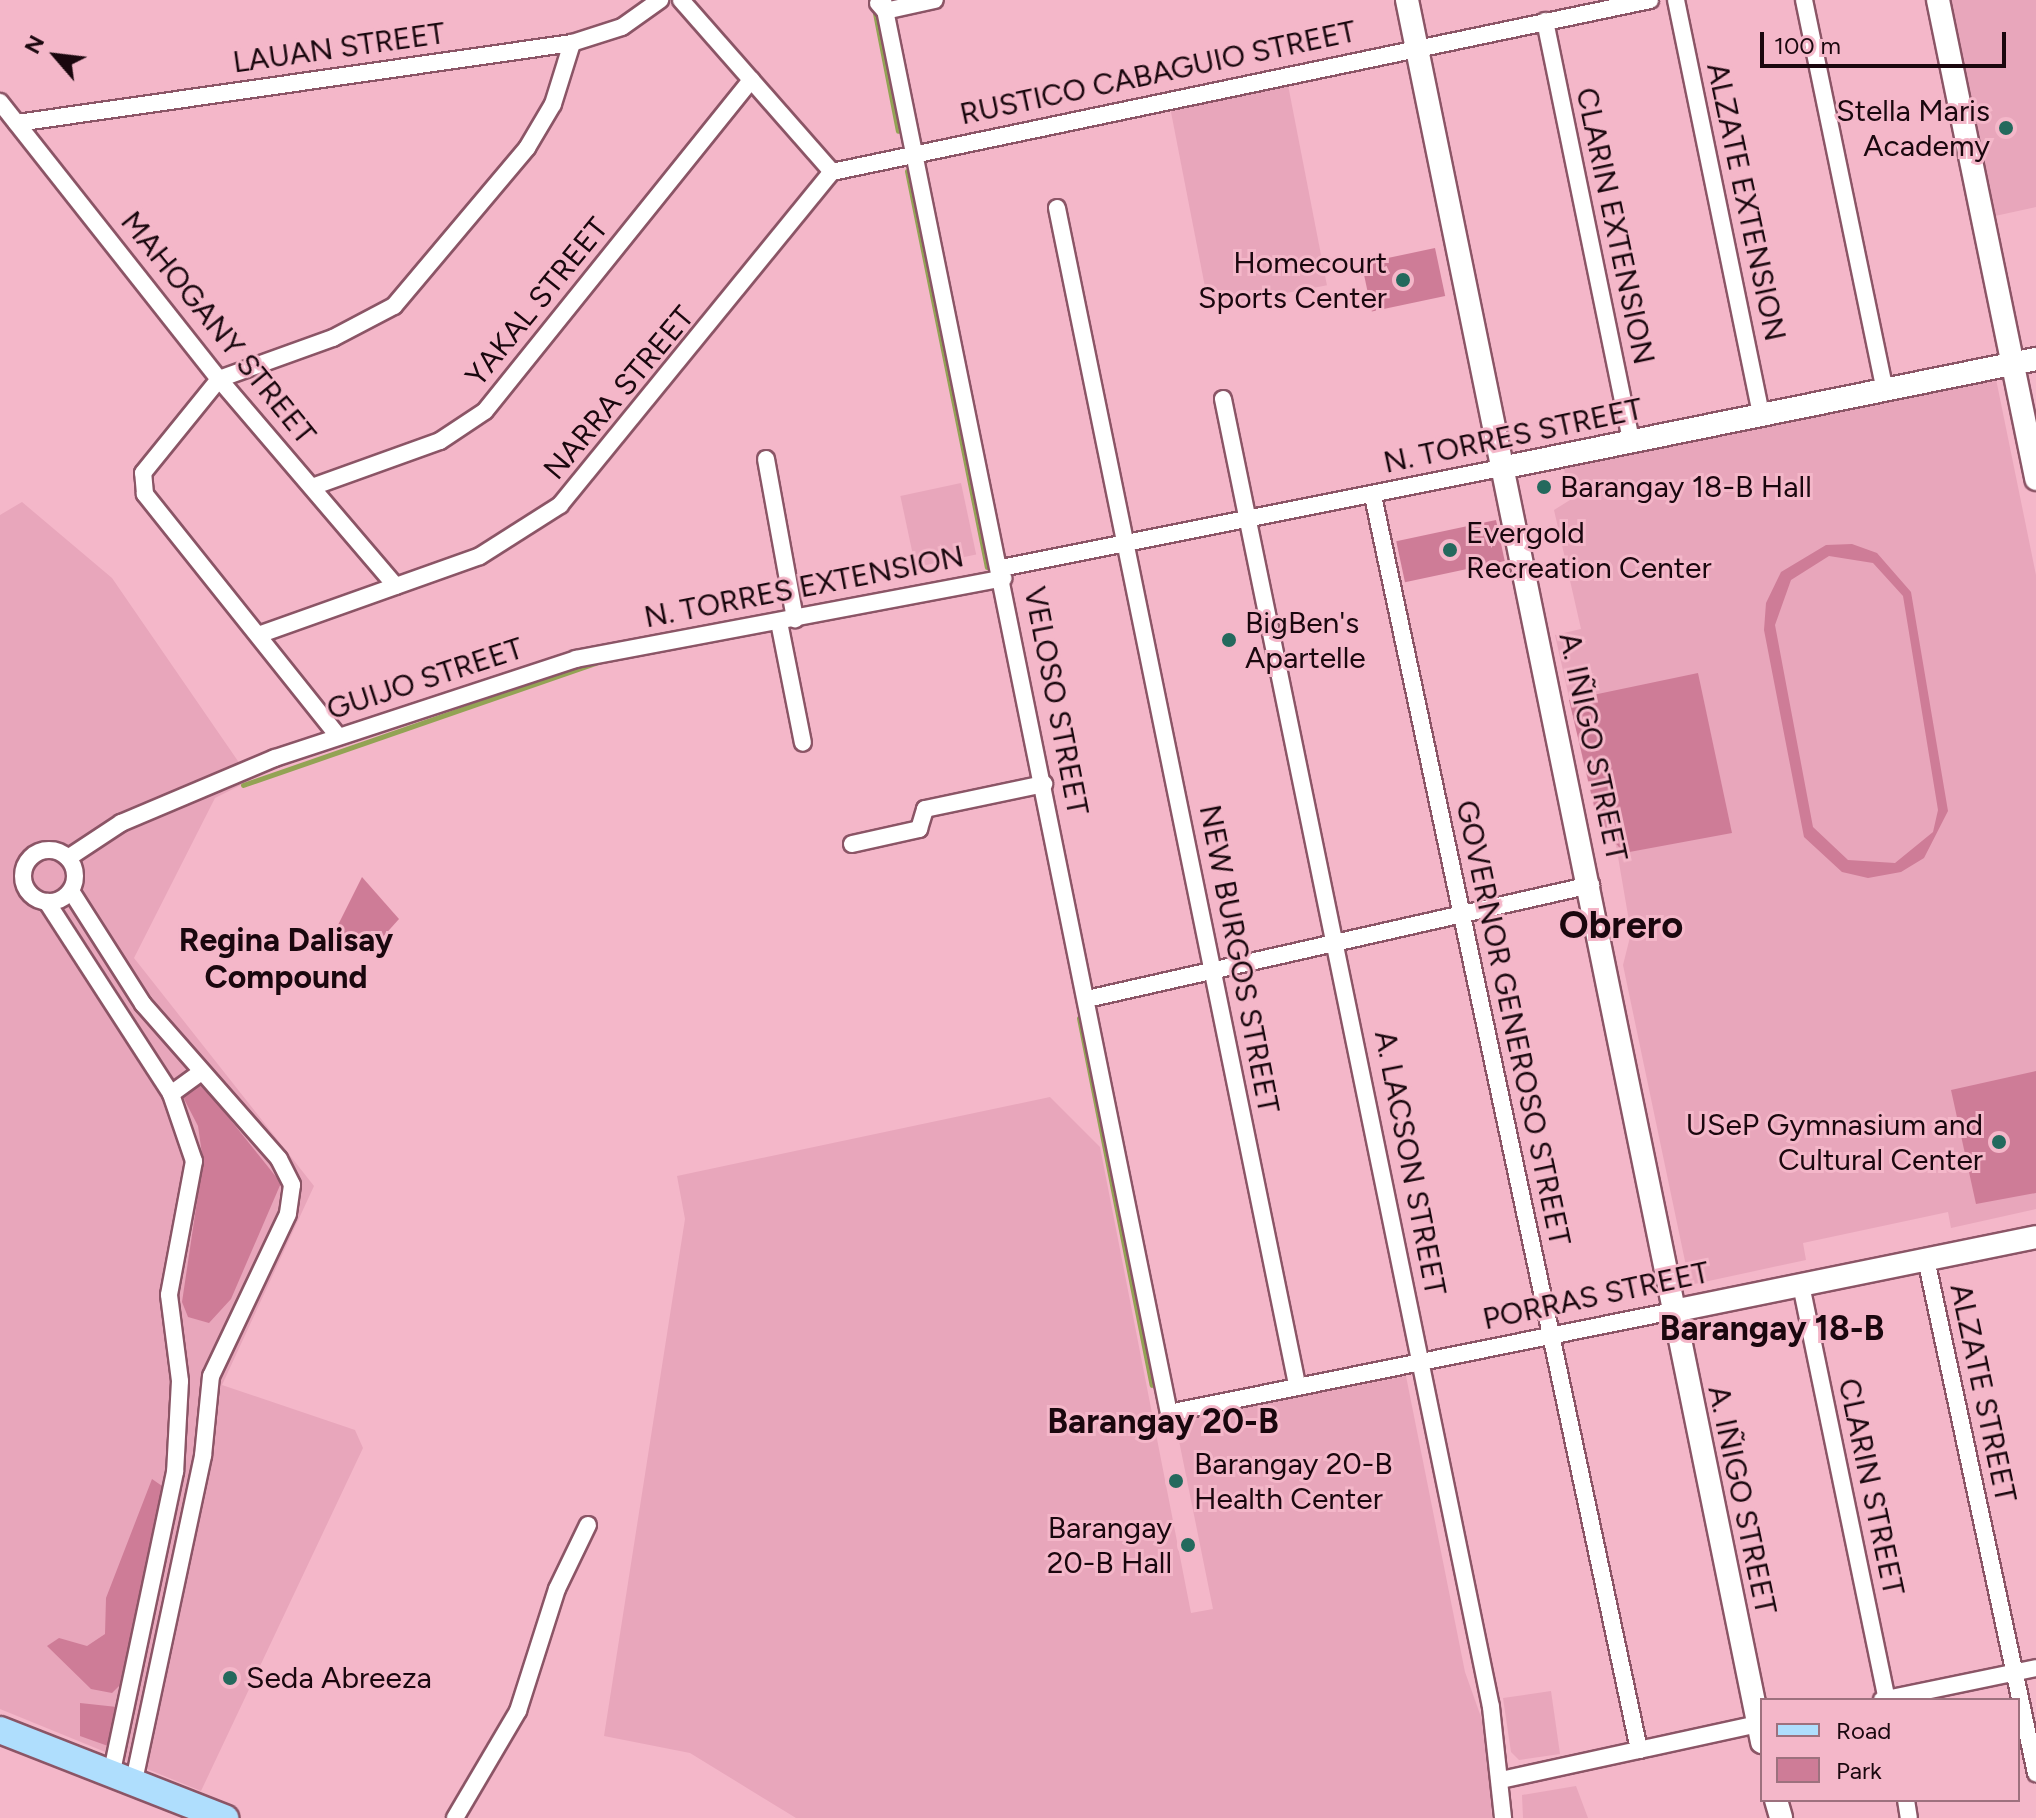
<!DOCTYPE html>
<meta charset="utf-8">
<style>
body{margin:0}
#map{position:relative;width:2036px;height:1818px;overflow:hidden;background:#f4b7c9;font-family:Figtree,sans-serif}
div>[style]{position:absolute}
.built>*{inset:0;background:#e8a6bb;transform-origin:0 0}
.green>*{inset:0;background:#ce7c97;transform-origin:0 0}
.stream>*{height:5px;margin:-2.5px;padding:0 2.5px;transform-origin:2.5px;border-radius:2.5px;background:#93a354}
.roads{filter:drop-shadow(2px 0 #8b5566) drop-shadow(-2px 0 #8b5566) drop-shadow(0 2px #8b5566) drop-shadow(0 -2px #8b5566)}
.street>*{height:16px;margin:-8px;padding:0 8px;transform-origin:8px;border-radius:8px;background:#fff}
.street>.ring{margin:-8px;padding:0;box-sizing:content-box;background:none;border:16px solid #fff;border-radius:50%}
.secondary>*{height:22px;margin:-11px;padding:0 11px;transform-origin:11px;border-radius:11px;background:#fff}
.primary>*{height:26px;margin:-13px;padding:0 13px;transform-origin:13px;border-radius:13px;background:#afdefd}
.dots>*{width:22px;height:22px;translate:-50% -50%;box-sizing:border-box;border:4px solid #f4b7c9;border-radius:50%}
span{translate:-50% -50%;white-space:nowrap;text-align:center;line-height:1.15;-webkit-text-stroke:6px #f4b7c9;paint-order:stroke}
.street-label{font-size:30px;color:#1a070e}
.poi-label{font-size:30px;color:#1a070e}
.right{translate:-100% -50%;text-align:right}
.left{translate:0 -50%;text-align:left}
.neighbourhood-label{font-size:32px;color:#1a070e;font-weight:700}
.quarter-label{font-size:34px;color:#1a070e;font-weight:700}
.district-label{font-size:38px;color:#1a070e;font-weight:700}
.legend{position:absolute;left:1760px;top:1698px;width:260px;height:104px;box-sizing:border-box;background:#f4b7c9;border:2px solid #9d717e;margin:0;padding:10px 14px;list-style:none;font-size:24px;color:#1a070e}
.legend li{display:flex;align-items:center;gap:16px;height:40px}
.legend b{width:40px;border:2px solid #9d717e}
.north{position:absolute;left:16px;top:16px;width:80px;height:80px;-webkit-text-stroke:6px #f4b7c9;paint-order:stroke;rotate:298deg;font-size:22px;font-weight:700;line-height:32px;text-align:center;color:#1a070e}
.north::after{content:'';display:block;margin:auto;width:28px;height:36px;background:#1a070e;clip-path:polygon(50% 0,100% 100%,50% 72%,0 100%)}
.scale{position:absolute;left:1760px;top:32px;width:246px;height:36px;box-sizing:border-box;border:4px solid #1a070e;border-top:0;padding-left:10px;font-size:24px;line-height:28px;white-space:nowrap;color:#1a070e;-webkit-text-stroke:6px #f4b7c9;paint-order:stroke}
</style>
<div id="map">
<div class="built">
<div style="clip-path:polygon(1949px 0,2036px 0,2036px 207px,1995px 216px)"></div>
<div style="left:1288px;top:85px;width:204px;height:120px;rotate:79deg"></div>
<div style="clip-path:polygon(1996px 379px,2036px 575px,2036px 1209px,1951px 1228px,1948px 1212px,1803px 1243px,1806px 1260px,1690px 1285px,1623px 965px,1631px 933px,1616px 845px,1597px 822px,1555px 635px,1581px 629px,1554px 510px,1570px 500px,1563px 463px)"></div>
<div style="left:961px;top:483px;width:73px;height:62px;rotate:78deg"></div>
<div style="clip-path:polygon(22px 502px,112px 578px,251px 780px,215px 798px,134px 958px,314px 1186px,222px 1385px,355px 1430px,363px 1448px,201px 1791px,0 1709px,0 515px)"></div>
<div style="clip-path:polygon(1050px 1097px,1100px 1147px,1191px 1613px,1213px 1609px,1175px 1421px,1406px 1376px,1465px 1672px,1486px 1731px,1492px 1818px,796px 1818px,690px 1753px,604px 1736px,685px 1219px,677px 1176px)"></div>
<div style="clip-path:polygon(1551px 1691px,1560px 1754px,1519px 1760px,1511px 1752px,1503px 1698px)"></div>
<div style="clip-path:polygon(1576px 1786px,1588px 1818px,1523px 1818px,1522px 1795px)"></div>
</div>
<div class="green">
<div style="left:1435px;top:248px;width:49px;height:75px;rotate:78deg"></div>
<div style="left:1496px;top:520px;width:42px;height:102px;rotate:78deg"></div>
<div style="clip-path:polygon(evenodd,1852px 544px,1877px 553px,1911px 592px,1948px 811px,1924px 858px,1901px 872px,1868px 878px,1842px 872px,1804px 837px,1764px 630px,1766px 603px,1781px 572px,1826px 545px,1852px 544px,1829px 556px,1873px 563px,1903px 596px,1938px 810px,1933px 832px,1895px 863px,1848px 860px,1813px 827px,1775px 625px,1791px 580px,1829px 556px)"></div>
<div style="clip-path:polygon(1698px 673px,1732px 833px,1624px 853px,1598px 822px,1569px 700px)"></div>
<div style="clip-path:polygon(362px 877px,399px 919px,373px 948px,335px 931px)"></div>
<div style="clip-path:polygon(2036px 1071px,2036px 1193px,1976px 1204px,1951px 1090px)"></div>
<div style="clip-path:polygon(201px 1083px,281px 1183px,231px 1299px,209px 1323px,188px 1317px,182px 1302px,203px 1161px,198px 1126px,182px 1095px)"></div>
<div style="clip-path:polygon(152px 1479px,165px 1488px,125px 1680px,112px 1693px,91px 1689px,47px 1646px,59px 1638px,87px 1646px,105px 1634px,106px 1598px)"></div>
<div style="clip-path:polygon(80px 1703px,117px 1707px,108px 1746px,80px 1736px)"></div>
</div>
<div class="stream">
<div style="left:875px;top:13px;width:120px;rotate:79deg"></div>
<div style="left:907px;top:171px;width:404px;rotate:78.6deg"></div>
<div style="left:243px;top:785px;width:376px;rotate:-19.1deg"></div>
<div style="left:1079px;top:1018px;width:374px;rotate:78.8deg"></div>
</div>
<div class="roads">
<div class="street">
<div style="left:681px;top:0;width:229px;rotate:48.7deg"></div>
<div style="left:883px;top:0;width:1442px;rotate:78.56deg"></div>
<div style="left:1169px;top:1413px;width:514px;rotate:-11.44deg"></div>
<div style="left:1676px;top:0;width:424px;rotate:78.4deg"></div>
<div style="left:1804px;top:0;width:398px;rotate:78.3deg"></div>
<div style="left:878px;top:3px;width:11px;rotate:49deg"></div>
<div style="left:885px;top:11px;width:51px;rotate:-12.4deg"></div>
<div style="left:1545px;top:21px;width:429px;rotate:78.4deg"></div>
<div style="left:0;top:102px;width:353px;rotate:51.7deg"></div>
<div style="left:219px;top:379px;width:272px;rotate:49.5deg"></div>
<div style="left:17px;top:123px;width:561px;rotate:-8.2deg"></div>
<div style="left:572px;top:43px;width:52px;rotate:-17.7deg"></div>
<div style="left:622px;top:27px;width:47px;rotate:-35.4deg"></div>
<div style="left:832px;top:172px;width:836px;rotate:-11.87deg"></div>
<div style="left:1057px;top:208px;width:1201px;rotate:78.47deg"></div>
<div style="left:1223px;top:399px;width:1335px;rotate:78.42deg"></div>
<div style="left:1491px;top:1707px;width:112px;rotate:83.8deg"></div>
<div style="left:766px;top:459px;width:163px;rotate:79.7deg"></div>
<div style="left:312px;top:487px;width:136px;rotate:-19.8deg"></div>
<div style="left:440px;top:441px;width:54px;rotate:-33.7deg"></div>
<div style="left:485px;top:411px;width:425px;rotate:-51.2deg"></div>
<div style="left:1373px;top:496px;width:1282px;rotate:78.02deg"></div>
<div style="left:1001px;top:568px;width:515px;rotate:-11.31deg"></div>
<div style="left:779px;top:622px;width:123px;rotate:78.8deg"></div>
<div style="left:261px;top:634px;width:232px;rotate:-19.6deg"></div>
<div style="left:480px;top:556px;width:95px;rotate:-32.5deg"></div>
<div style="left:560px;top:505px;width:430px;rotate:-50.8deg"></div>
<div style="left:338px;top:736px;width:310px;rotate:-128.6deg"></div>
<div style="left:145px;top:494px;width:21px;rotate:-95deg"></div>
<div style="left:143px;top:473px;width:121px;rotate:-51deg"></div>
<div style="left:219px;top:379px;width:121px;rotate:-19.8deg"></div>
<div style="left:333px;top:338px;width:69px;rotate:-27.7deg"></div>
<div style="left:394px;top:306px;width:207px;rotate:-49.9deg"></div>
<div style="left:527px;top:148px;width:51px;rotate:-59.4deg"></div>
<div style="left:553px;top:104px;width:64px;rotate:-72.7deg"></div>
<div style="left:852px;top:844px;width:69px;rotate:-12.6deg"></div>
<div style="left:919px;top:829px;width:21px;rotate:-73deg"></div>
<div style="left:925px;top:809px;width:122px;rotate:-11.9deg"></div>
<div class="ring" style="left:23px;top:850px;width:36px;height:36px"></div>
<div style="left:68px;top:858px;width:64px;rotate:-33.4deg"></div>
<div style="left:121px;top:823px;width:167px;rotate:-22.9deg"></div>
<div style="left:275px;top:758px;width:317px;rotate:-18.2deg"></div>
<div style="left:576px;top:659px;width:435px;rotate:-10.7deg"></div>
<div style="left:71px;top:891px;width:134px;rotate:57.5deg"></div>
<div style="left:143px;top:1004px;width:206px;rotate:48.7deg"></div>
<div style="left:279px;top:1159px;width:29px;rotate:63deg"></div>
<div style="left:292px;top:1185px;width:29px;rotate:98deg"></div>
<div style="left:288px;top:1214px;width:179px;rotate:115.4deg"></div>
<div style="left:211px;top:1376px;width:80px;rotate:95.7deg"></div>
<div style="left:203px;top:1456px;width:332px;rotate:102deg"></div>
<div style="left:47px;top:902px;width:229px;rotate:57.1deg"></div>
<div style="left:171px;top:1094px;width:71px;rotate:71.1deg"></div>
<div style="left:194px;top:1161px;width:136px;rotate:100.6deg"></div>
<div style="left:169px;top:1295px;width:87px;rotate:82.7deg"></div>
<div style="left:180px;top:1381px;width:91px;rotate:93.1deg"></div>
<div style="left:175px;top:1472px;width:307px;rotate:101.9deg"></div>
<div style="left:1087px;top:999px;width:517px;rotate:-12.75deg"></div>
<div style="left:171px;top:1094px;width:37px;rotate:-36deg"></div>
<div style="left:1926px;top:1259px;width:526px;rotate:77.92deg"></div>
<div style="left:1801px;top:1285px;width:424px;rotate:78.3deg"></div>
<div style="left:1882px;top:1700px;width:157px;rotate:-11.7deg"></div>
<div style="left:1501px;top:1780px;width:267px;rotate:-12.3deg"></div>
<div style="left:1906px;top:1800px;width:18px;rotate:81deg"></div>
<div style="left:455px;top:1818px;width:124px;rotate:-59.5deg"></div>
<div style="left:518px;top:1711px;width:128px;rotate:-72.3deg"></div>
<div style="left:557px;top:1589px;width:71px;rotate:-64.2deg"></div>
</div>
<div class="secondary">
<div style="left:1407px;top:0;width:1778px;rotate:78.48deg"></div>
<div style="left:1938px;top:0;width:489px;rotate:78.4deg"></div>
<div style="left:1506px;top:467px;width:541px;rotate:-11.52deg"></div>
<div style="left:1673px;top:1311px;width:370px;rotate:-11.5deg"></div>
<div style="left:1776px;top:1800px;width:19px;rotate:74deg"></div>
</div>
<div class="primary">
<div style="left:0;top:1730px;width:242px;rotate:21.4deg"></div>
</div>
</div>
<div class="dots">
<div style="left:2006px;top:128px;background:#24695d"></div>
<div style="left:1403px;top:280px;background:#24695d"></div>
<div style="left:1544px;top:487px;background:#24695d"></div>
<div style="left:1450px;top:550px;background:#24695d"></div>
<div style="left:1229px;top:640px;background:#24695d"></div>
<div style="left:1999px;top:1142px;background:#24695d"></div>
<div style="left:1176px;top:1481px;background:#24695d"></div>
<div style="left:1188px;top:1545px;background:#24695d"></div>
<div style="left:230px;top:1678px;background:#24695d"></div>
</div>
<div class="street-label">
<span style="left:339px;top:48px;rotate:-8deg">LAUAN STREET</span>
<span style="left:1158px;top:73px;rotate:-12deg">RUSTICO CABAGUIO STREET</span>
<span style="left:1746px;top:202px;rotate:78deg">ALZATE EXTENSION</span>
<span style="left:1615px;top:226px;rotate:78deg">CLARIN EXTENSION</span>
<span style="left:537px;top:302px;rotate:-51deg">YAKAL STREET</span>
<span style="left:218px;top:328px;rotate:51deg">MAHOGANY STREET</span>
<span style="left:619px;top:393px;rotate:-50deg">NARRA STREET</span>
<span style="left:1513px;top:436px;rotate:-12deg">N. TORRES STREET</span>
<span style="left:804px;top:587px;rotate:-11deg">N. TORRES EXTENSION</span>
<span style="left:425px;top:679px;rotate:-18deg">GUIJO STREET</span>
<span style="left:1056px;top:701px;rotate:79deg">VELOSO STREET</span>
<span style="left:1593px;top:747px;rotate:78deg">A. IÑIGO STREET</span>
<span style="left:1239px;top:959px;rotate:79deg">NEW BURGOS STREET</span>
<span style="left:1513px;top:1023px;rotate:78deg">GOVERNOR GENEROSO STREET</span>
<span style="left:1410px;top:1163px;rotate:79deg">A. LACSON STREET</span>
<span style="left:1596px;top:1296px;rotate:-12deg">PORRAS STREET</span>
<span style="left:1983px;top:1393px;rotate:78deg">ALZATE STREET</span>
<span style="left:1871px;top:1487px;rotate:78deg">CLARIN STREET</span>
<span style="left:1742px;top:1500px;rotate:78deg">A. IÑIGO STREET</span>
</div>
<div class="poi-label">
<span class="right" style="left:1990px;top:128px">Stella Maris<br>Academy</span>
<span class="right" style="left:1387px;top:280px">Homecourt<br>Sports Center</span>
<span class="left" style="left:1560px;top:487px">Barangay 18-B Hall</span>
<span class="left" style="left:1466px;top:550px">Evergold<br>Recreation Center</span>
<span class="left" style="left:1245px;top:640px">BigBen's<br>Apartelle</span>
<span class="right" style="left:1983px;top:1142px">USeP Gymnasium and<br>Cultural Center</span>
<span class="left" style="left:1194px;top:1481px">Barangay 20-B<br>Health Center</span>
<span class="right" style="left:1172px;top:1545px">Barangay<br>20-B Hall</span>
<span class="left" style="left:246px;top:1678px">Seda Abreeza</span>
</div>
<div class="neighbourhood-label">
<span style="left:286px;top:959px">Regina Dalisay<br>Compound</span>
</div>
<div class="quarter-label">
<span style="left:1772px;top:1329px">Barangay 18-B</span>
<span style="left:1163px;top:1422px">Barangay 20-B</span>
</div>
<div class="district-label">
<span style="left:1621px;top:926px">Obrero</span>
</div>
<ul class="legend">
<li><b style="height:10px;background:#afdefd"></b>Road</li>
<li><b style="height:22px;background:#ce7c97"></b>Park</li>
</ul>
<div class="north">N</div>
<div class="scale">100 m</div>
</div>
